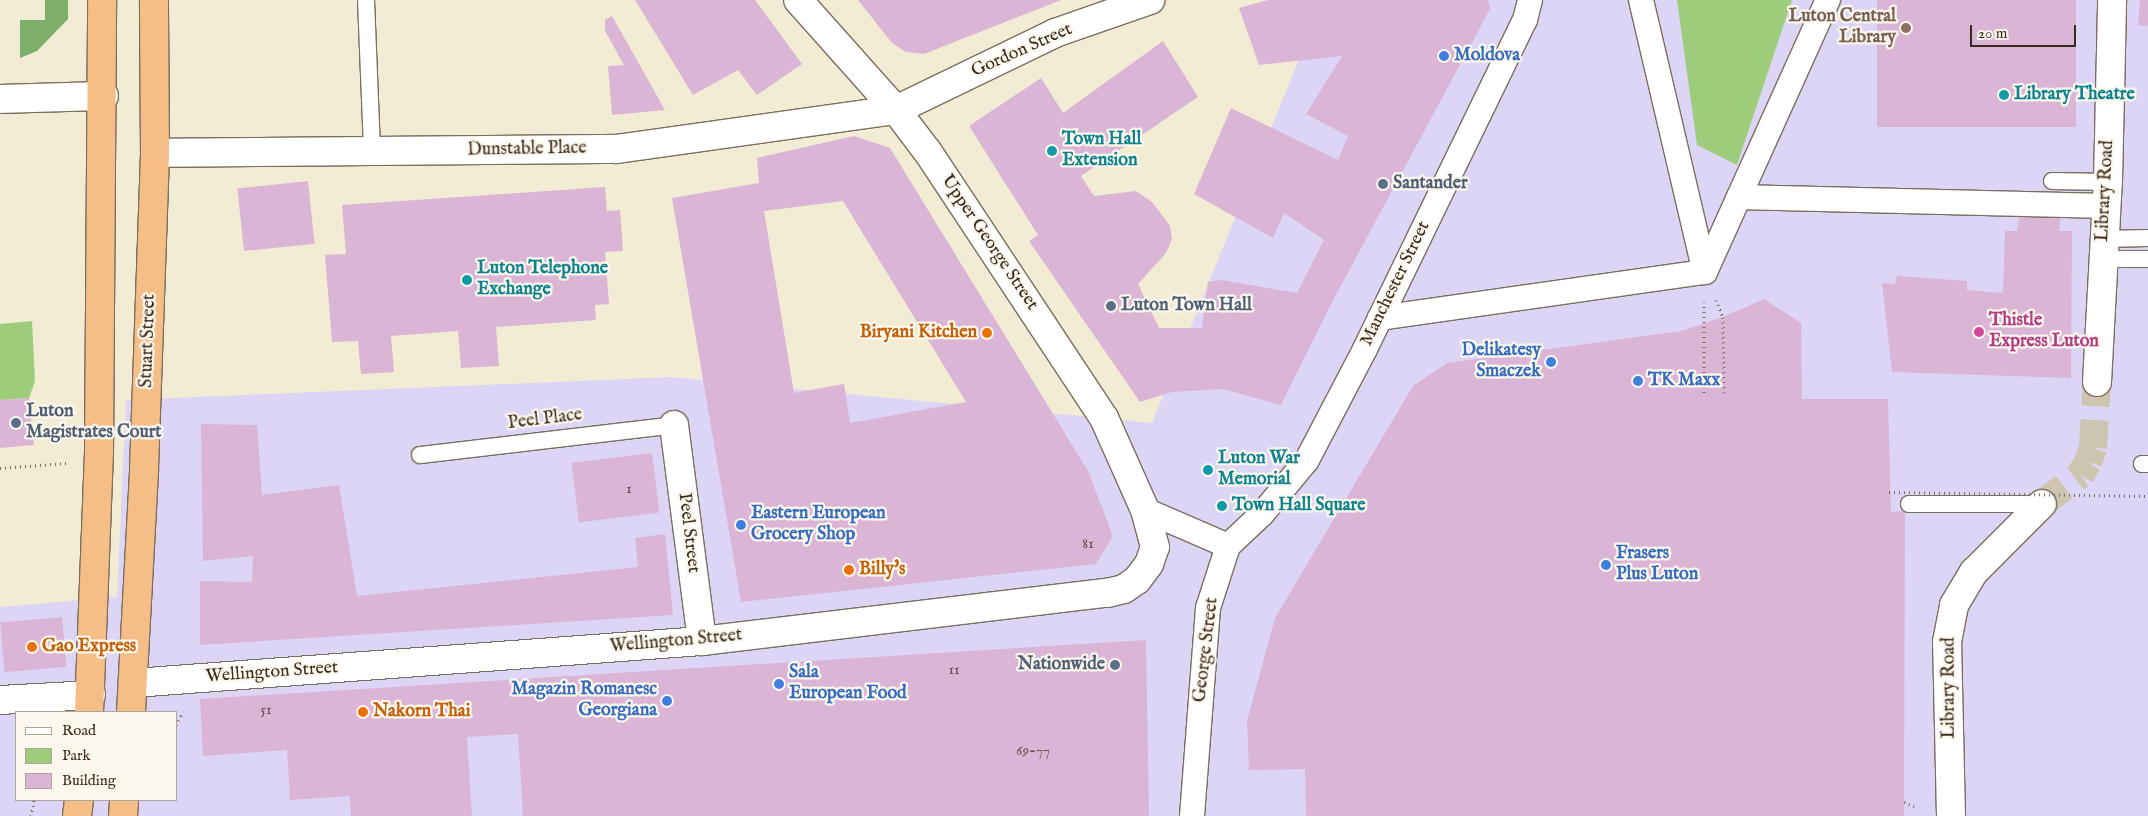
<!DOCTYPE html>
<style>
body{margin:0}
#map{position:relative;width:2148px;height:816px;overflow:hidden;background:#f2ecd5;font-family:"IM FELL English",serif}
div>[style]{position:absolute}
.built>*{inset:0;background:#ddd5f6}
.green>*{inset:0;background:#9dcd7b}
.forest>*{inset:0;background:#7eb06b}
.building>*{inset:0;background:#dab5d5;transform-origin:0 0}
.minor-tunnel>*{height:28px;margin-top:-14px;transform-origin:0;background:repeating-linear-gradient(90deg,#cdc5b0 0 28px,transparent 0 42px)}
.path>*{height:3px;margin-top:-1.5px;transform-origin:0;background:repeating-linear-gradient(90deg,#7b6e5e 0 1px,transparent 0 5px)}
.roads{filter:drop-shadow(1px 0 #7b6e5e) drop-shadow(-1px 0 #7b6e5e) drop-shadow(0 1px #7b6e5e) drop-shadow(0 -1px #7b6e5e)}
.service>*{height:16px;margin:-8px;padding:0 8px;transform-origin:8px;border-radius:8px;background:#fff}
.pedestrian>*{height:24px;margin:-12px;padding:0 12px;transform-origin:12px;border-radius:12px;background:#fff}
.minor>*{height:28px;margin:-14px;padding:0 14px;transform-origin:14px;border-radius:14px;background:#fff}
.trunk>*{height:28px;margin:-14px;padding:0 14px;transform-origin:14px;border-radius:14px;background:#f6be87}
.path-bridge>*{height:3px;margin-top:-1.5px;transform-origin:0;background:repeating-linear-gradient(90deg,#7b6e5e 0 1px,transparent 0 5px)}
.dots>*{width:14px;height:14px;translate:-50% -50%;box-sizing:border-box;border:2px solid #fbf7ec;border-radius:50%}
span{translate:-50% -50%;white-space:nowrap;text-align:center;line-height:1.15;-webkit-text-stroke:4.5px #fbf7ec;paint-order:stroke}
.number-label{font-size:15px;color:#634d4c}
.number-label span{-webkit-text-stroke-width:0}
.education-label{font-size:18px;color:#785e54;font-weight:700}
.right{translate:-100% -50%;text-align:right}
.street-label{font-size:18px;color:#3b2a1e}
.shop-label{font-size:18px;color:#366cbe;font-weight:700}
.left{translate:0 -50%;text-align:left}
.culture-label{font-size:18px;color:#0d838f;font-weight:700}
.service-label{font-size:18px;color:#4e5e75;font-weight:700}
.hotel-label{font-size:18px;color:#b23c85;font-weight:700}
.food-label{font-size:18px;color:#c56008;font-weight:700}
.legend{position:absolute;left:15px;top:711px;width:162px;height:90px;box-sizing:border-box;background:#fbf7ec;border:1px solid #aea59a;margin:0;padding:6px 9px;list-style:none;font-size:15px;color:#3b2a1e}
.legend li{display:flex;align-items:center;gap:10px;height:25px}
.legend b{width:25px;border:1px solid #aea59a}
.scale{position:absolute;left:1970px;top:25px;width:106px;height:22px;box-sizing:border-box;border:2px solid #3b2a1e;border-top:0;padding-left:6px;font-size:15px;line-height:18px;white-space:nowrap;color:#3b2a1e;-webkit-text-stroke:4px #fbf7ec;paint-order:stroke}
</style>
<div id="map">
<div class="built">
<div style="clip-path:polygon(evenodd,1323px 0,2148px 0,2148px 816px,0 816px,0 607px,117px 597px,126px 400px,671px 377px,1152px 423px,1323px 0,16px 712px,176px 712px,176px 800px,16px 800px,16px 712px)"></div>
</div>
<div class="green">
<div style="clip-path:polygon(1677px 0,1792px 0,1737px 165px,1697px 145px)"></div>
<div style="clip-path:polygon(32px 321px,35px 381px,29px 398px,0 400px,0 324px)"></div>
</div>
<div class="forest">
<div style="clip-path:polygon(45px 0,68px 0,68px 19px,37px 51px,20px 58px,20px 20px,45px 20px)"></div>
</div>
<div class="building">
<div style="clip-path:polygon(635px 0,755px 0,802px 64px,757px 95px,738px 70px,693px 95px)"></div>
<div style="clip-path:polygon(858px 0,1061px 0,924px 54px,906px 52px,892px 43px)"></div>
<div style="clip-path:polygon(1268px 0,1488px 0,1490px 9px,1331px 304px,1281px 405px,1223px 389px,1172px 392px,1140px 402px,1029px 241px,1038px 235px,969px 126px,1041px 78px,1063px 113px,1163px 41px,1198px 97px,1081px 176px,1094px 196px,1136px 191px,1152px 202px,1170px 226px,1172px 239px,1166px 253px,1138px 284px,1159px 328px,1202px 328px,1208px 282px,1221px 280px,1297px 293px,1324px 240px,1284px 213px,1273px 238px,1194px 194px,1231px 108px,1338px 160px,1348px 136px,1306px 114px,1342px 56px,1259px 65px,1239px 8px)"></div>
<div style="left:1877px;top:0;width:199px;height:127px"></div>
<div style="clip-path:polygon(2140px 0,2148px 0,2148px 26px,2138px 25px)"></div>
<div style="clip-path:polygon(612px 16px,665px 110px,612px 115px,608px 66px,624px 65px,605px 31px,605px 20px)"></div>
<div style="clip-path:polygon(evenodd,854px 136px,890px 148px,1088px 471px,1113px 536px,1096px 564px,741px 602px,672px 198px,759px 183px,757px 158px,854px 136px,843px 201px,966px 402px,850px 423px,844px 384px,794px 393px,764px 211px,843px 201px)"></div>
<div style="left:308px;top:181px;width:63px;height:71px;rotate:84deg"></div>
<div style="clip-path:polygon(605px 187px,607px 211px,620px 210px,623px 251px,605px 252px,609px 304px,595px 305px,596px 320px,496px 327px,499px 366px,461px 368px,458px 331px,391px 336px,394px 372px,361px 374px,358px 341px,332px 342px,325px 255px,346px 254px,342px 205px)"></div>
<div style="clip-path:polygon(2020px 213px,2061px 215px,2059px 231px,2072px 231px,2071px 378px,1892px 372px,1882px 283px,1895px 284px,1897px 276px,1967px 281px,1967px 290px,2003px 293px,2005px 231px,2017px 231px)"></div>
<div style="clip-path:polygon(1764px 299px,1801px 323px,1802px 399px,1888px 399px,1891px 512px,1905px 511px,1904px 816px,1306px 816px,1305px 769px,1249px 770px,1247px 721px,1275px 618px,1413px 386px,1447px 363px,1681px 331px,1723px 317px)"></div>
<div style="clip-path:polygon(29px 398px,34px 445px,0 448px,0 400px)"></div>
<div style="clip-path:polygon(201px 424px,257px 425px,262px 495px,339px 485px,357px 596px,638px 567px,635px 538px,665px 534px,673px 615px,200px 645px,200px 581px,252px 582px,253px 556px,203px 561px)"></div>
<div style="left:652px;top:453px;width:60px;height:81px;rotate:83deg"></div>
<div style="left:62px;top:617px;width:50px;height:62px;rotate:85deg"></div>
<div style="clip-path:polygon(1146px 640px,1149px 816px,523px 816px,518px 734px,467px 737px,472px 816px,351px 816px,350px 796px,290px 800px,287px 750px,203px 756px,200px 699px)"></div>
</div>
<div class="minor-tunnel">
<div style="left:2042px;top:504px;width:48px;rotate:-37.3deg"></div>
<div style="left:2080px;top:475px;width:15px;rotate:-58deg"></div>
<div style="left:2088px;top:462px;width:15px;rotate:-70deg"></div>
<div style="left:2093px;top:448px;width:66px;rotate:-86.5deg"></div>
</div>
<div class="path">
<div style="left:1716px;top:300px;width:18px;rotate:68deg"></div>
<div style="left:1723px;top:317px;width:76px;rotate:89.2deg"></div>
<div style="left:1704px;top:302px;width:92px;rotate:90deg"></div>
<div style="left:0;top:468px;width:67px;rotate:-4.3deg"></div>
<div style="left:176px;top:725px;width:15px;rotate:-62deg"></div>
<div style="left:1904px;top:802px;width:15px;rotate:23deg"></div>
<div style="left:31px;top:816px;width:16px;rotate:-79deg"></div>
</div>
<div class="roads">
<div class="service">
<div style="left:366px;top:0;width:151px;rotate:87.7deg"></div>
<div style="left:2052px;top:181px;width:56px;rotate:1deg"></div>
<div style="left:2103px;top:239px;width:45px;rotate:-1.3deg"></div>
<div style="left:2103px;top:259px;width:45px"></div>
<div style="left:420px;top:455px;width:256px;rotate:-6.7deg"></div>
<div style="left:2142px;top:464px;width:6px"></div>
<div style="left:1909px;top:504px;width:133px"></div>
</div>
<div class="pedestrian">
<div style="left:1641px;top:0;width:279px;rotate:76.8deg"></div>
<div style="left:1739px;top:197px;width:366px;rotate:1.4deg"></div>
<div style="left:1705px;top:272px;width:299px;rotate:-65.7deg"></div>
<div style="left:1380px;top:318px;width:328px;rotate:-8.1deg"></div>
<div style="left:1145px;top:510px;width:90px;rotate:23.4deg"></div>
<div style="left:1192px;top:816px;width:209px;rotate:-85.6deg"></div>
<div style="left:1208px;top:608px;width:65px;rotate:-72.1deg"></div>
<div style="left:1228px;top:546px;width:47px;rotate:-43.3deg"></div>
<div style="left:1262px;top:514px;width:70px;rotate:-50.2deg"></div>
<div style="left:1307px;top:460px;width:125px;rotate:-62.4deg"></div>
<div style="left:1365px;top:349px;width:366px;rotate:-64.1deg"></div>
<div style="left:1525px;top:20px;width:21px;rotate:-76deg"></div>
</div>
<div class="minor">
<div style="left:0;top:99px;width:104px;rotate:-1.7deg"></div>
<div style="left:155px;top:153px;width:462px;rotate:-0.5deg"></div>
<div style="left:617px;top:149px;width:282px;rotate:-8deg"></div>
<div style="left:896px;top:110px;width:177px;rotate:-25.8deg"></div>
<div style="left:1055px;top:33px;width:101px;rotate:-19.2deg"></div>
<div style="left:2097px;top:382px;width:200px;rotate:-86.9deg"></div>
<div style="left:2108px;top:182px;width:182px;rotate:-88.7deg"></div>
<div style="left:674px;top:425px;width:218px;rotate:82.6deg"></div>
<div style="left:134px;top:683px;width:570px;rotate:-4.23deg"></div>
<div style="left:702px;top:641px;width:408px;rotate:-6.8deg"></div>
<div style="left:1107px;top:593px;width:17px;rotate:-13deg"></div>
<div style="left:1124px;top:589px;width:16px;rotate:-35deg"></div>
<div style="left:1137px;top:580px;width:20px;rotate:-53deg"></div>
<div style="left:1149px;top:564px;width:18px;rotate:-71deg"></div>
<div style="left:1155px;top:547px;width:38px;rotate:-105deg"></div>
<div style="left:1145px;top:510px;width:101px;rotate:-114deg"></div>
<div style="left:1104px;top:418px;width:320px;rotate:-123.5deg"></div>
<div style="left:927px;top:151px;width:51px;rotate:-127.1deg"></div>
<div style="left:896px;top:110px;width:147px;rotate:-131.7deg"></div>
<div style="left:0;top:700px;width:91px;rotate:-3.1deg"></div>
<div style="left:1951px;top:816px;width:174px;rotate:-91.3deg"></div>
<div style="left:1947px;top:642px;width:38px;rotate:-79deg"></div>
<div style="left:1954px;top:605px;width:39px;rotate:-59deg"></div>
<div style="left:1974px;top:572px;width:96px;rotate:-45deg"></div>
</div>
<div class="trunk">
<div style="left:89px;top:712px;width:260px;rotate:-87.8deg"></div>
<div style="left:99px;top:452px;width:452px;rotate:-89.6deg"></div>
<div style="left:131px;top:712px;width:243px;rotate:-86.9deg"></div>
<div style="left:144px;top:469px;width:316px;rotate:-88deg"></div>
<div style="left:155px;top:153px;width:153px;rotate:-90.4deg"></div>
<div style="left:77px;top:816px;width:16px;rotate:-83deg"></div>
<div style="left:123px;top:816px;width:16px;rotate:-86deg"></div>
</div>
</div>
<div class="path-bridge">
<div style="left:1889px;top:492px;width:259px;rotate:0.9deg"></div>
</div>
<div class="dots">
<div style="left:1906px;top:28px;background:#8d6e63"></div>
<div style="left:1444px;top:56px;background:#3f7fe0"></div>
<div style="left:2004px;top:95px;background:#0f9aa8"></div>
<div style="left:1052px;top:151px;background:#0f9aa8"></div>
<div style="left:1383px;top:184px;background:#5c6f8a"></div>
<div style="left:467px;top:280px;background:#0f9aa8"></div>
<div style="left:1111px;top:306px;background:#5c6f8a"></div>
<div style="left:1979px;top:332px;background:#d1479c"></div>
<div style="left:987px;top:333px;background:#e8710a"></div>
<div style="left:1551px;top:362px;background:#3f7fe0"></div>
<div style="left:1638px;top:381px;background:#3f7fe0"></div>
<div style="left:16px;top:423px;background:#5c6f8a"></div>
<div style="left:1208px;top:470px;background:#0f9aa8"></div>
<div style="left:1222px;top:506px;background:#0f9aa8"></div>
<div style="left:741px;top:525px;background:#3f7fe0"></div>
<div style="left:1606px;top:565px;background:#3f7fe0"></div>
<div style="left:849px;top:570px;background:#e8710a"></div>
<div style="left:32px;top:647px;background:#e8710a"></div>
<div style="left:1115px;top:665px;background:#5c6f8a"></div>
<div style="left:779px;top:684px;background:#3f7fe0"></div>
<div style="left:667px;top:701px;background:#3f7fe0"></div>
<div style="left:363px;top:712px;background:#e8710a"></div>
</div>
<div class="number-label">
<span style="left:629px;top:489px">1</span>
<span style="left:1088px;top:544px">81</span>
<span style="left:954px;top:670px">11</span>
<span style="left:266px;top:710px">51</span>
<span style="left:1033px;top:751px">69-77</span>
</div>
<div class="education-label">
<span class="right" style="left:1896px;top:28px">Luton Central<br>Library</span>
</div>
<div class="street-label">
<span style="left:1022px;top:51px;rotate:-24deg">Gordon Street</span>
<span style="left:527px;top:150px;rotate:-1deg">Dunstable Place</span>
<span style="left:2106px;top:191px;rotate:-87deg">Library Road</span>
<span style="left:989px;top:243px;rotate:56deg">Upper George Street</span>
<span style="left:1396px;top:284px;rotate:-64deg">Manchester Street</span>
<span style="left:149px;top:341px;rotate:-88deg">Stuart Street</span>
<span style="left:545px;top:420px;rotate:-7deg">Peel Place</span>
<span style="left:688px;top:533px;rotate:83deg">Peel Street</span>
<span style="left:676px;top:642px;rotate:-5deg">Wellington Street</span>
<span style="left:1207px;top:650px;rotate:-83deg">George Street</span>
<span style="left:272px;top:673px;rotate:-4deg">Wellington Street</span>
<span style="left:1950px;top:688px;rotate:-90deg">Library Road</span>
</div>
<div class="shop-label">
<span class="left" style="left:1454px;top:56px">Moldova</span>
<span class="right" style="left:1541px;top:362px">Delikatesy<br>Smaczek</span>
<span class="left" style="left:1648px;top:381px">TK Maxx</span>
<span class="left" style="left:751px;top:525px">Eastern European<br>Grocery Shop</span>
<span class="left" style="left:1616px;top:565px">Frasers<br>Plus Luton</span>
<span class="left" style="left:789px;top:684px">Sala<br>European Food</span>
<span class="right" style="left:657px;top:701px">Magazin Romanesc<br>Georgiana</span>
</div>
<div class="culture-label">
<span class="left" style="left:2014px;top:95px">Library Theatre</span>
<span class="left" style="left:1062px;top:151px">Town Hall<br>Extension</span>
<span class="left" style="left:477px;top:280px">Luton Telephone<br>Exchange</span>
<span class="left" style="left:1218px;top:470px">Luton War<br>Memorial</span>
<span class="left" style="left:1232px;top:506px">Town Hall Square</span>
</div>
<div class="service-label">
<span class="left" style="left:1393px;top:184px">Santander</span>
<span class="left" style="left:1121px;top:306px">Luton Town Hall</span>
<span class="left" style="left:26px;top:423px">Luton<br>Magistrates Court</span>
<span class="right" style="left:1105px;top:665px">Nationwide</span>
</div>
<div class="hotel-label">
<span class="left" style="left:1989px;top:332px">Thistle<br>Express Luton</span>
</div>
<div class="food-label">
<span class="right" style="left:977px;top:333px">Biryani Kitchen</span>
<span class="left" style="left:859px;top:570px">Billy's</span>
<span class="left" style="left:42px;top:647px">Gao Express</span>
<span class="left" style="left:373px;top:712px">Nakorn Thai</span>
</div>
<ul class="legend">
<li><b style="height:6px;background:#fff"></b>Road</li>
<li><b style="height:14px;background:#9dcd7b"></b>Park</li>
<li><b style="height:14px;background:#dab5d5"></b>Building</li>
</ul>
<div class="scale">20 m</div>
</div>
